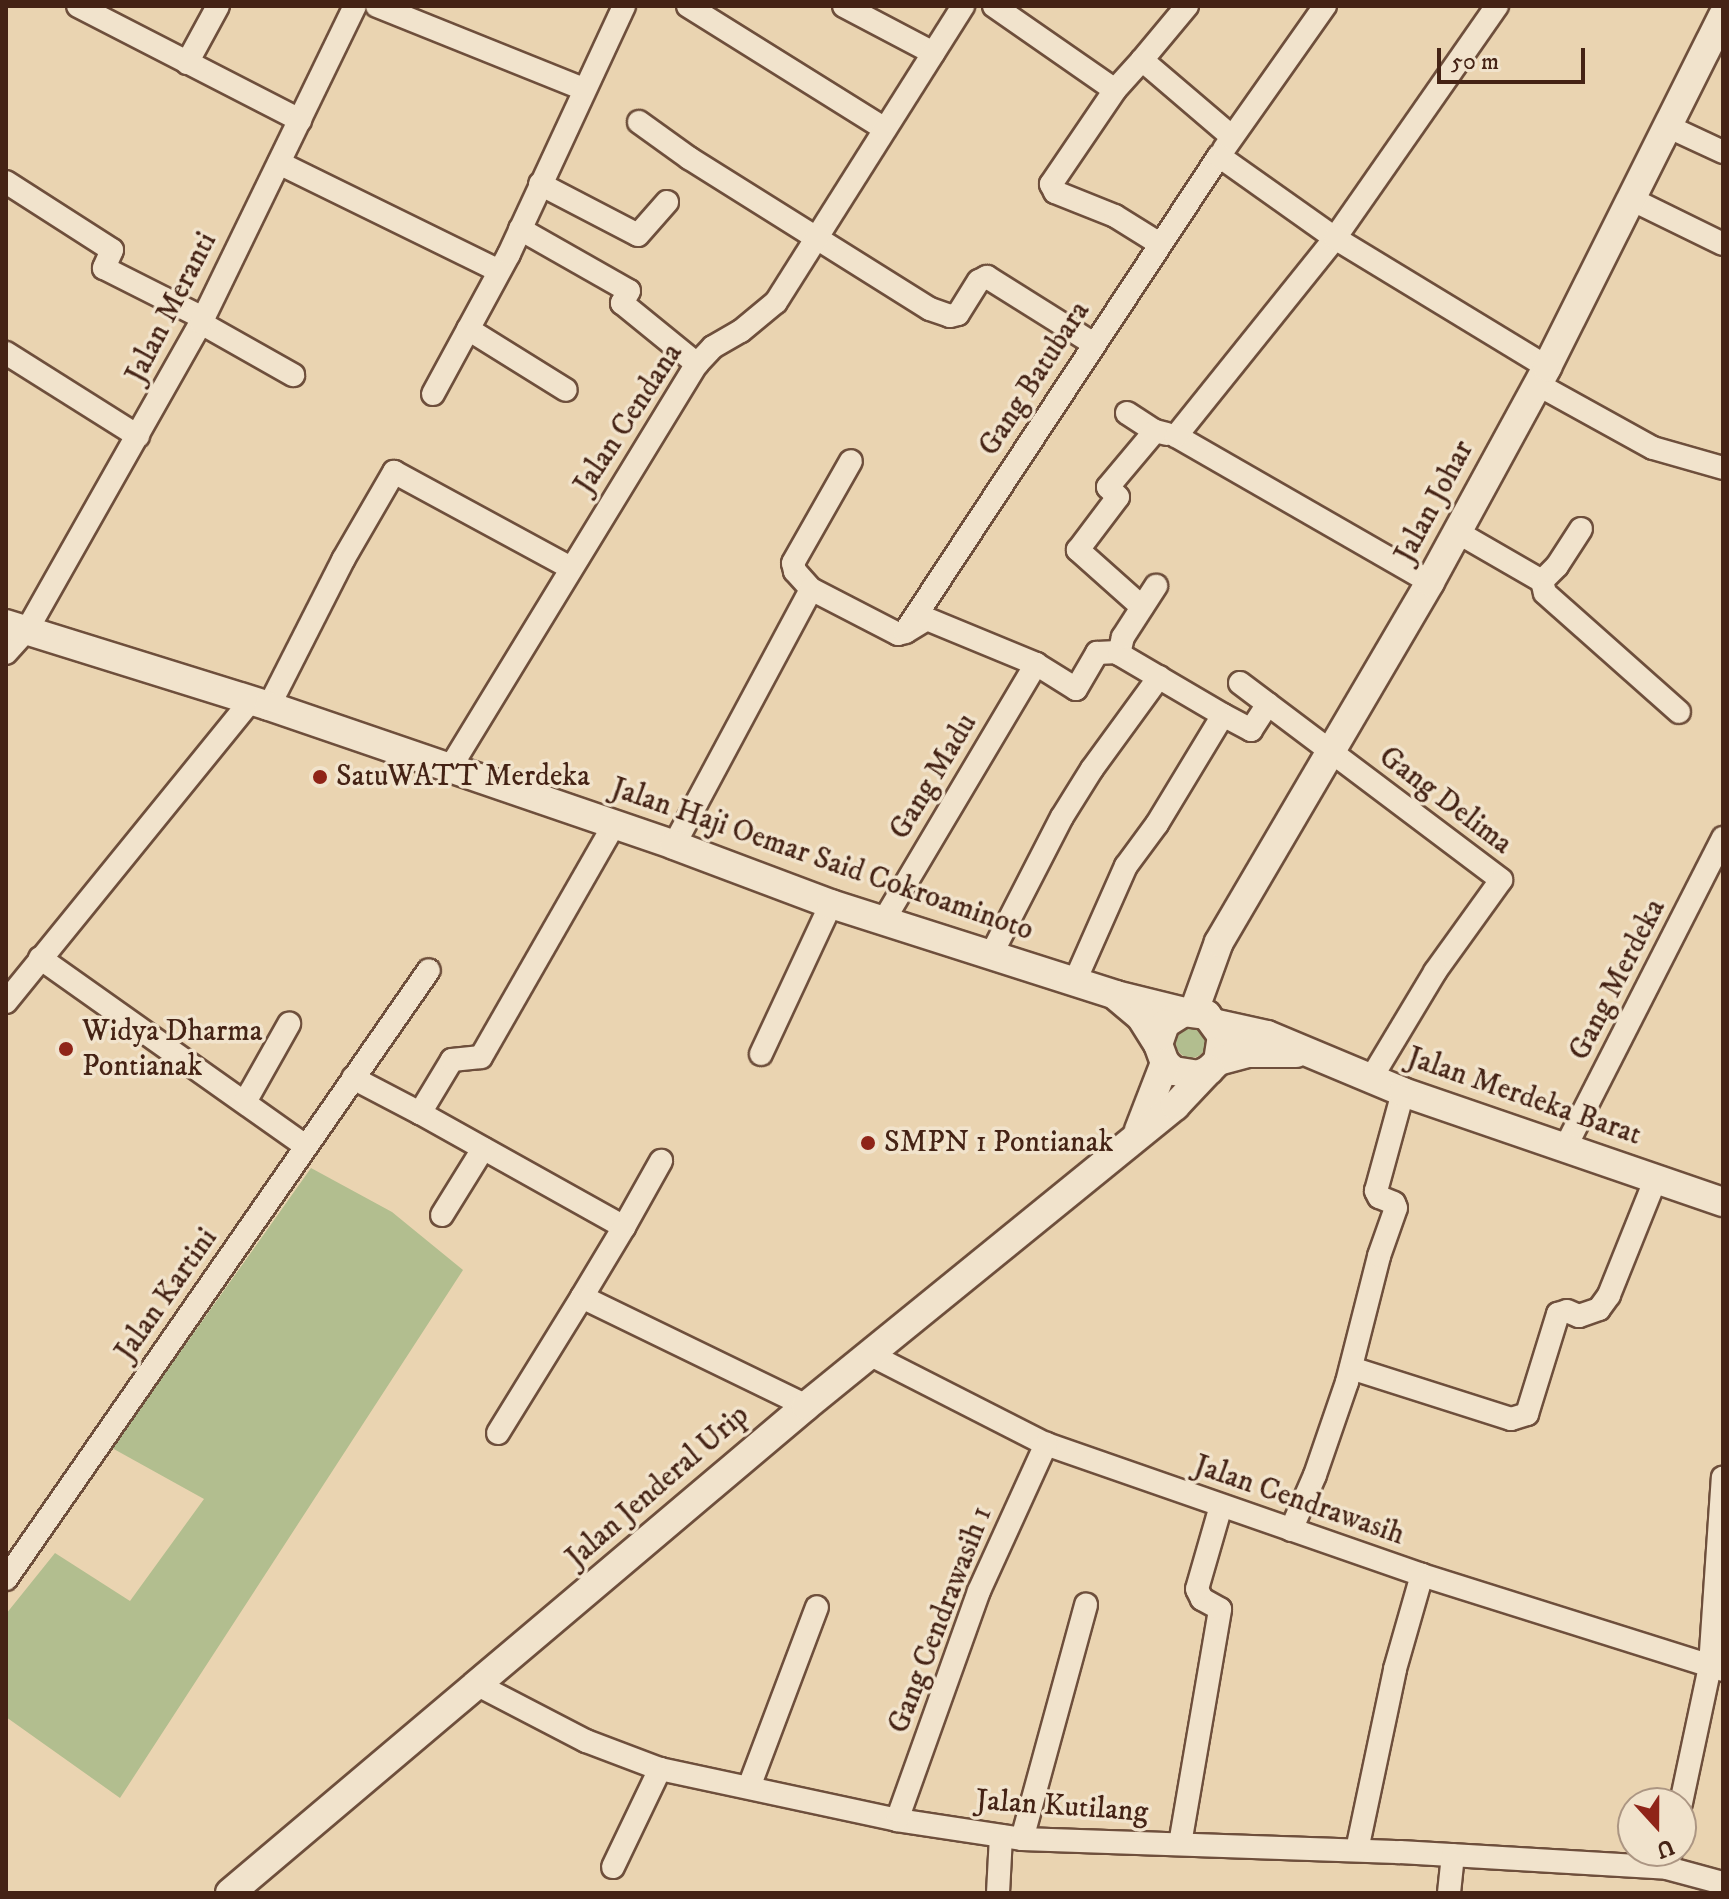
<!DOCTYPE html>
<style>
body{margin:0}
#map{position:relative;width:1729px;height:1899px;overflow:hidden;background:#ead4b1;font-family:"IM FELL DW Pica",serif}
div>[style]{position:absolute}
.green>*{inset:0;background:#b2be8f}
.round{border-radius:50%}
.roads{filter:drop-shadow(2px 0 #6e4f3c) drop-shadow(-2px 0 #6e4f3c) drop-shadow(0 2px #6e4f3c) drop-shadow(0 -2px #6e4f3c)}
.minor>*{height:22px;margin:-11px;padding:0 11px;transform-origin:11px;border-radius:11px;background:#f1e3cc}
.tertiary>*{height:28px;margin:-14px;padding:0 14px;transform-origin:14px;border-radius:14px;background:#f1e3cc}
.dots>*{width:22px;height:22px;translate:-50% -50%;box-sizing:border-box;border:4px solid #f1e3cc;border-radius:50%}
span{translate:-50% -50%;white-space:nowrap;text-align:center;line-height:1.15;-webkit-text-stroke:7px #f1e3cc;paint-order:stroke}
.street-label{font-size:30px;color:#452315}
.poi-label{font-size:30px;color:#452315}
.left{translate:0 -50%;text-align:left}
.frame{position:absolute;inset:0;border:8px solid #452315;pointer-events:none}
.north{position:absolute;left:1617px;top:1787px;width:80px;height:80px;box-sizing:border-box;background:#f1e3cc;border:2px solid #ac9683;border-radius:50%;rotate:159deg;font-size:22px;font-weight:700;line-height:32px;text-align:center;color:#452315}
.north::after{content:'';display:block;margin:auto;width:28px;height:36px;background:#8f2418;clip-path:polygon(50% 0,100% 100%,50% 72%,0 100%)}
.scale{position:absolute;left:1437px;top:48px;width:148px;height:36px;box-sizing:border-box;border:4px solid #452315;border-top:0;padding-left:10px;font-size:24px;line-height:28px;white-space:nowrap;color:#452315;-webkit-text-stroke:6px #f1e3cc;paint-order:stroke}
</style>
<div id="map">
<div class="green">
<div class="round" style="left:1176px;top:1028px;width:30px;height:30px"></div>
<div style="clip-path:polygon(311px 1168px,392px 1212px,463px 1270px,120px 1798px,6px 1717px,6px 1614px,55px 1553px,130px 1601px,204px 1499px,112px 1448px)"></div>
</div>
<div class="roads">
<div class="minor">
<div style="left:78px;top:6px;width:250px;rotate:27.2deg"></div>
<div style="left:377px;top:6px;width:222px;rotate:21.9deg"></div>
<div style="left:688px;top:6px;width:232px;rotate:32deg"></div>
<div style="left:844px;top:6px;width:101px;rotate:27.8deg"></div>
<div style="left:994px;top:6px;width:147px;rotate:34.8deg"></div>
<div style="left:1187px;top:6px;width:70px;rotate:129.8deg"></div>
<div style="left:1142px;top:60px;width:118px;rotate:40.5deg"></div>
<div style="left:1142px;top:60px;width:40px;rotate:132deg"></div>
<div style="left:1115px;top:90px;width:114px;rotate:124.2deg"></div>
<div style="left:1051px;top:184px;width:9px;rotate:63deg"></div>
<div style="left:1055px;top:192px;width:65px;rotate:21.8deg"></div>
<div style="left:1115px;top:216px;width:53px;rotate:31.9deg"></div>
<div style="left:187px;top:63px;width:65px;rotate:-61.5deg"></div>
<div style="left:639px;top:122px;width:62px;rotate:35.8deg"></div>
<div style="left:689px;top:158px;width:284px;rotate:32.1deg"></div>
<div style="left:930px;top:309px;width:21px;rotate:19deg"></div>
<div style="left:950px;top:316px;width:8px;rotate:-14deg"></div>
<div style="left:958px;top:314px;width:39px;rotate:-58deg"></div>
<div style="left:979px;top:281px;width:9px;rotate:-27deg"></div>
<div style="left:987px;top:277px;width:126px;rotate:32.1deg"></div>
<div style="left:1667px;top:126px;width:62px;rotate:24.9deg"></div>
<div style="left:1224px;top:149px;width:175px;rotate:-54.8deg"></div>
<div style="left:279px;top:163px;width:245px;rotate:26.1deg"></div>
<div style="left:6px;top:182px;width:126px;rotate:32.7deg"></div>
<div style="left:112px;top:250px;width:20px;rotate:114deg"></div>
<div style="left:104px;top:268px;width:111px;rotate:26.8deg"></div>
<div style="left:540px;top:184px;width:110px;rotate:27.5deg"></div>
<div style="left:638px;top:235px;width:44px;rotate:-48.7deg"></div>
<div style="left:1631px;top:199px;width:102px;rotate:26.1deg"></div>
<div style="left:520px;top:229px;width:125px;rotate:29.6deg"></div>
<div style="left:629px;top:291px;width:14px;rotate:120deg"></div>
<div style="left:622px;top:303px;width:97px;rotate:39.1deg"></div>
<div style="left:201px;top:323px;width:106px;rotate:29.5deg"></div>
<div style="left:468px;top:329px;width:115px;rotate:31.9deg"></div>
<div style="left:6px;top:353px;width:156px;rotate:32.2deg"></div>
<div style="left:1537px;top:384px;width:132px;rotate:28.9deg"></div>
<div style="left:1653px;top:448px;width:73px;rotate:15.9deg"></div>
<div style="left:433px;top:394px;width:159px;rotate:-61.5deg"></div>
<div style="left:509px;top:254px;width:273px;rotate:-65.1deg"></div>
<div style="left:1127px;top:413px;width:33px;rotate:33deg"></div>
<div style="left:1155px;top:431px;width:12px;rotate:14deg"></div>
<div style="left:1457px;top:532px;width:98px;rotate:30deg"></div>
<div style="left:1542px;top:581px;width:21px;rotate:-45deg"></div>
<div style="left:1557px;top:566px;width:44px;rotate:-57deg"></div>
<div style="left:1542px;top:581px;width:12px;rotate:76deg"></div>
<div style="left:1545px;top:593px;width:179px;rotate:41.6deg"></div>
<div style="left:1430px;top:582px;width:293px;rotate:-150.1deg"></div>
<div style="left:1176px;top:436px;width:254px;rotate:-51.2deg"></div>
<div style="left:1335px;top:238px;width:283px;rotate:-55.1deg"></div>
<div style="left:811px;top:589px;width:24px;rotate:-132deg"></div>
<div style="left:795px;top:571px;width:8px;rotate:-104deg"></div>
<div style="left:793px;top:563px;width:117px;rotate:-60.4deg"></div>
<div style="left:1142px;top:607px;width:86px;rotate:-138.3deg"></div>
<div style="left:1078px;top:550px;width:66px;rotate:-53deg"></div>
<div style="left:1118px;top:497px;width:14px;rotate:-135deg"></div>
<div style="left:1108px;top:487px;width:73px;rotate:-50deg"></div>
<div style="left:907px;top:631px;width:23px;rotate:-31deg"></div>
<div style="left:927px;top:619px;width:118px;rotate:22.4deg"></div>
<div style="left:1036px;top:664px;width:47px;rotate:32deg"></div>
<div style="left:1076px;top:689px;width:42px;rotate:-59.7deg"></div>
<div style="left:1097px;top:653px;width:21px;rotate:-3deg"></div>
<div style="left:6px;top:653px;width:31px;rotate:-48deg"></div>
<div style="left:27px;top:630px;width:353px;rotate:-60.5deg"></div>
<div style="left:201px;top:323px;width:352px;rotate:-64.1deg"></div>
<div style="left:1240px;top:683px;width:327px;rotate:37deg"></div>
<div style="left:1501px;top:880px;width:113px;rotate:125.7deg"></div>
<div style="left:1435px;top:972px;width:126px;rotate:121deg"></div>
<div style="left:269px;top:706px;width:164px;rotate:-63.1deg"></div>
<div style="left:343px;top:560px;width:102px;rotate:-59.9deg"></div>
<div style="left:394px;top:472px;width:201px;rotate:28.5deg"></div>
<div style="left:1223px;top:715px;width:32px;rotate:28deg"></div>
<div style="left:1251px;top:730px;width:31px;rotate:-57deg"></div>
<div style="left:450px;top:768px;width:474px;rotate:-58.6deg"></div>
<div style="left:697px;top:364px;width:23px;rotate:-47deg"></div>
<div style="left:713px;top:347px;width:32px;rotate:-30deg"></div>
<div style="left:741px;top:331px;width:45px;rotate:-39.6deg"></div>
<div style="left:776px;top:302px;width:350px;rotate:-57.7deg"></div>
<div style="left:674px;top:845px;width:290px;rotate:-61.8deg"></div>
<div style="left:811px;top:589px;width:98px;rotate:27.3deg"></div>
<div style="left:898px;top:634px;width:7px;rotate:-16deg"></div>
<div style="left:905px;top:632px;width:570px;rotate:-56.59deg"></div>
<div style="left:1219px;top:156px;width:142px;rotate:35.3deg"></div>
<div style="left:1335px;top:238px;width:248px;rotate:31.3deg"></div>
<div style="left:884px;top:920px;width:298px;rotate:-59.3deg"></div>
<div style="left:991px;top:955px;width:155px;rotate:-62.8deg"></div>
<div style="left:1062px;top:817px;width:57px;rotate:-58deg"></div>
<div style="left:1092px;top:769px;width:114px;rotate:-53.9deg"></div>
<div style="left:40px;top:958px;width:326px;rotate:35.3deg"></div>
<div style="left:1075px;top:981px;width:126px;rotate:-66.1deg"></div>
<div style="left:1126px;top:866px;width:52px;rotate:-53.6deg"></div>
<div style="left:1157px;top:824px;width:127px;rotate:-58.8deg"></div>
<div style="left:1223px;top:715px;width:121px;rotate:-149.6deg"></div>
<div style="left:1119px;top:654px;width:17px;rotate:-77deg"></div>
<div style="left:1123px;top:637px;width:61px;rotate:-57.1deg"></div>
<div style="left:6px;top:1002px;width:388px;rotate:-50.9deg"></div>
<div style="left:761px;top:1054px;width:166px;rotate:-65deg"></div>
<div style="left:353px;top:1078px;width:76px;rotate:27.6deg"></div>
<div style="left:420px;top:1113px;width:62px;rotate:-58.9deg"></div>
<div style="left:452px;top:1060px;width:29px;rotate:-6deg"></div>
<div style="left:481px;top:1057px;width:267px;rotate:-60.2deg"></div>
<div style="left:245px;top:1102px;width:90px;rotate:-60.6deg"></div>
<div style="left:420px;top:1113px;width:234px;rotate:29.2deg"></div>
<div style="left:624px;top:1227px;width:82px;rotate:121deg"></div>
<div style="left:582px;top:1297px;width:249px;rotate:25.9deg"></div>
<div style="left:1565px;top:1148px;width:348px;rotate:-63deg"></div>
<div style="left:442px;top:1215px;width:78px;rotate:-58.2deg"></div>
<div style="left:624px;top:1227px;width:76px;rotate:-60.7deg"></div>
<div style="left:869px;top:1354px;width:199px;rotate:27deg"></div>
<div style="left:1046px;top:1444px;width:398px;rotate:19.2deg"></div>
<div style="left:1422px;top:1575px;width:316px;rotate:17.5deg"></div>
<div style="left:1351px;top:1368px;width:168px;rotate:17.7deg"></div>
<div style="left:1511px;top:1419px;width:17px;rotate:-17deg"></div>
<div style="left:1527px;top:1414px;width:105px;rotate:-72.8deg"></div>
<div style="left:1558px;top:1314px;width:9px;rotate:-18deg"></div>
<div style="left:1567px;top:1311px;width:13px;rotate:23deg"></div>
<div style="left:1579px;top:1316px;width:21px;rotate:-19deg"></div>
<div style="left:1599px;top:1309px;width:17px;rotate:-54deg"></div>
<div style="left:1609px;top:1295px;width:126px;rotate:-68.1deg"></div>
<div style="left:498px;top:1433px;width:160px;rotate:-58.3deg"></div>
<div style="left:1291px;top:1530px;width:60px;rotate:-66.4deg"></div>
<div style="left:1315px;top:1475px;width:98px;rotate:-71deg"></div>
<div style="left:1347px;top:1382px;width:130px;rotate:-75.7deg"></div>
<div style="left:1379px;top:1256px;width:51px;rotate:-70.5deg"></div>
<div style="left:1396px;top:1208px;width:5px;rotate:-112deg"></div>
<div style="left:1394px;top:1203px;width:16px;rotate:-158deg"></div>
<div style="left:1379px;top:1197px;width:7px;rotate:-117deg"></div>
<div style="left:1376px;top:1191px;width:103px;rotate:-74.7deg"></div>
<div style="left:6px;top:1579px;width:741px;rotate:-55.22deg"></div>
<div style="left:478px;top:1685px;width:122px;rotate:27.4deg"></div>
<div style="left:586px;top:1741px;width:79px;rotate:20.7deg"></div>
<div style="left:660px;top:1769px;width:242px;rotate:12.1deg"></div>
<div style="left:897px;top:1820px;width:126px;rotate:8.6deg"></div>
<div style="left:1022px;top:1839px;width:378px;rotate:2deg"></div>
<div style="left:1400px;top:1852px;width:267px;rotate:3.4deg"></div>
<div style="left:749px;top:1787px;width:192px;rotate:-69.3deg"></div>
<div style="left:1681px;top:1803px;width:140px;rotate:-78deg"></div>
<div style="left:1710px;top:1666px;width:189px;rotate:-86.1deg"></div>
<div style="left:897px;top:1820px;width:243px;rotate:-70.3deg"></div>
<div style="left:979px;top:1591px;width:162px;rotate:-65.5deg"></div>
<div style="left:1022px;top:1839px;width:243px;rotate:-74.7deg"></div>
<div style="left:1180px;top:1844px;width:238px;rotate:-80.3deg"></div>
<div style="left:1220px;top:1609px;width:21px;rotate:-151deg"></div>
<div style="left:1202px;top:1599px;width:11px;rotate:-117deg"></div>
<div style="left:1197px;top:1589px;width:86px;rotate:-73.9deg"></div>
<div style="left:1357px;top:1850px;width:185px;rotate:-78.1deg"></div>
<div style="left:1395px;top:1669px;width:98px;rotate:-74deg"></div>
<div style="left:1671px;top:1851px;width:17px;rotate:103deg"></div>
<div style="left:1667px;top:1868px;width:58px;rotate:15deg"></div>
<div style="left:613px;top:1867px;width:109px;rotate:-64.4deg"></div>
<div style="left:998px;top:1893px;width:57px;rotate:-87deg"></div>
<div style="left:1449px;top:1893px;width:38px;rotate:-84deg"></div>
</div>
<div class="tertiary">
<div style="left:6px;top:624px;width:275px;rotate:17.3deg"></div>
<div style="left:269px;top:706px;width:428px;rotate:18.9deg"></div>
<div style="left:674px;top:845px;width:168px;rotate:20.6deg"></div>
<div style="left:831px;top:904px;width:299px;rotate:17.7deg"></div>
<div style="left:1116px;top:995px;width:70px;rotate:14deg"></div>
<div style="left:1116px;top:996px;width:33px;rotate:40deg"></div>
<div style="left:1141px;top:1017px;width:32px;rotate:58deg"></div>
<div style="left:1158px;top:1044px;width:20px;rotate:70deg"></div>
<div style="left:1165px;top:1063px;width:12px;rotate:42deg"></div>
<div style="left:1174px;top:1071px;width:24px;rotate:9deg"></div>
<div style="left:1198px;top:1075px;width:12px;rotate:-24deg"></div>
<div style="left:1209px;top:1070px;width:13px;rotate:-45deg"></div>
<div style="left:1218px;top:1061px;width:25px;rotate:-81deg"></div>
<div style="left:1222px;top:1036px;width:26px;rotate:-126deg"></div>
<div style="left:1207px;top:1015px;width:23px;rotate:-173deg"></div>
<div style="left:1184px;top:1012px;width:22px;rotate:148deg"></div>
<div style="left:1165px;top:1024px;width:21px;rotate:109deg"></div>
<div style="left:1194px;top:1011px;width:73px;rotate:-70.1deg"></div>
<div style="left:1219px;top:942px;width:417px;rotate:-59.6deg"></div>
<div style="left:1430px;top:582px;width:245px;rotate:-61.4deg"></div>
<div style="left:1547px;top:367px;width:393px;rotate:-63.4deg"></div>
<div style="left:1217px;top:1024px;width:51px;rotate:12.4deg"></div>
<div style="left:1267px;top:1035px;width:147px;rotate:22.7deg"></div>
<div style="left:1403px;top:1092px;width:338px;rotate:19deg"></div>
<div style="left:1218px;top:1061px;width:30px;rotate:-15deg"></div>
<div style="left:1247px;top:1053px;width:49px"></div>
<div style="left:1139px;top:1130px;width:72px;rotate:-68.8deg"></div>
<div style="left:230px;top:1893px;width:754px;rotate:-40.21deg"></div>
<div style="left:806px;top:1406px;width:476px;rotate:-39.1deg"></div>
<div style="left:1175px;top:1106px;width:50px;rotate:-46.6deg"></div>
</div>
</div>
<div class="dots">
<div style="left:320px;top:777px;background:#8f2418"></div>
<div style="left:66px;top:1049px;background:#8f2418"></div>
<div style="left:868px;top:1143px;background:#8f2418"></div>
</div>
<div class="street-label">
<span style="left:172px;top:308px;rotate:-63deg">Jalan Meranti</span>
<span style="left:1035px;top:379px;rotate:-57deg">Gang Batubara</span>
<span style="left:629px;top:419px;rotate:-57deg">Jalan Cendana</span>
<span style="left:1435px;top:502px;rotate:-62deg">Jalan Johar</span>
<span style="left:934px;top:777px;rotate:-59deg">Gang Madu</span>
<span style="left:1445px;top:801px;rotate:37deg">Gang Delima</span>
<span style="left:822px;top:860px;rotate:19deg">Jalan Haji Oemar Said Cokroaminoto</span>
<span style="left:1618px;top:980px;rotate:-63deg">Gang Merdeka</span>
<span style="left:1524px;top:1097px;rotate:19deg">Jalan Merdeka Barat</span>
<span style="left:167px;top:1295px;rotate:-55deg">Jalan Kartini</span>
<span style="left:658px;top:1487px;rotate:-41deg">Jalan Jenderal Urip</span>
<span style="left:1299px;top:1501px;rotate:19deg">Jalan Cendrawasih</span>
<span style="left:941px;top:1620px;rotate:-69deg">Gang Cendrawasih 1</span>
<span style="left:1062px;top:1807px;rotate:4deg">Jalan Kutilang</span>
</div>
<div class="poi-label">
<span class="left" style="left:336px;top:777px">SatuWATT Merdeka</span>
<span class="left" style="left:82px;top:1049px">Widya Dharma<br>Pontianak</span>
<span class="left" style="left:884px;top:1143px">SMPN 1 Pontianak</span>
</div>
<div class="frame"></div>
<div class="north">U</div>
<div class="scale">50 m</div>
</div>
